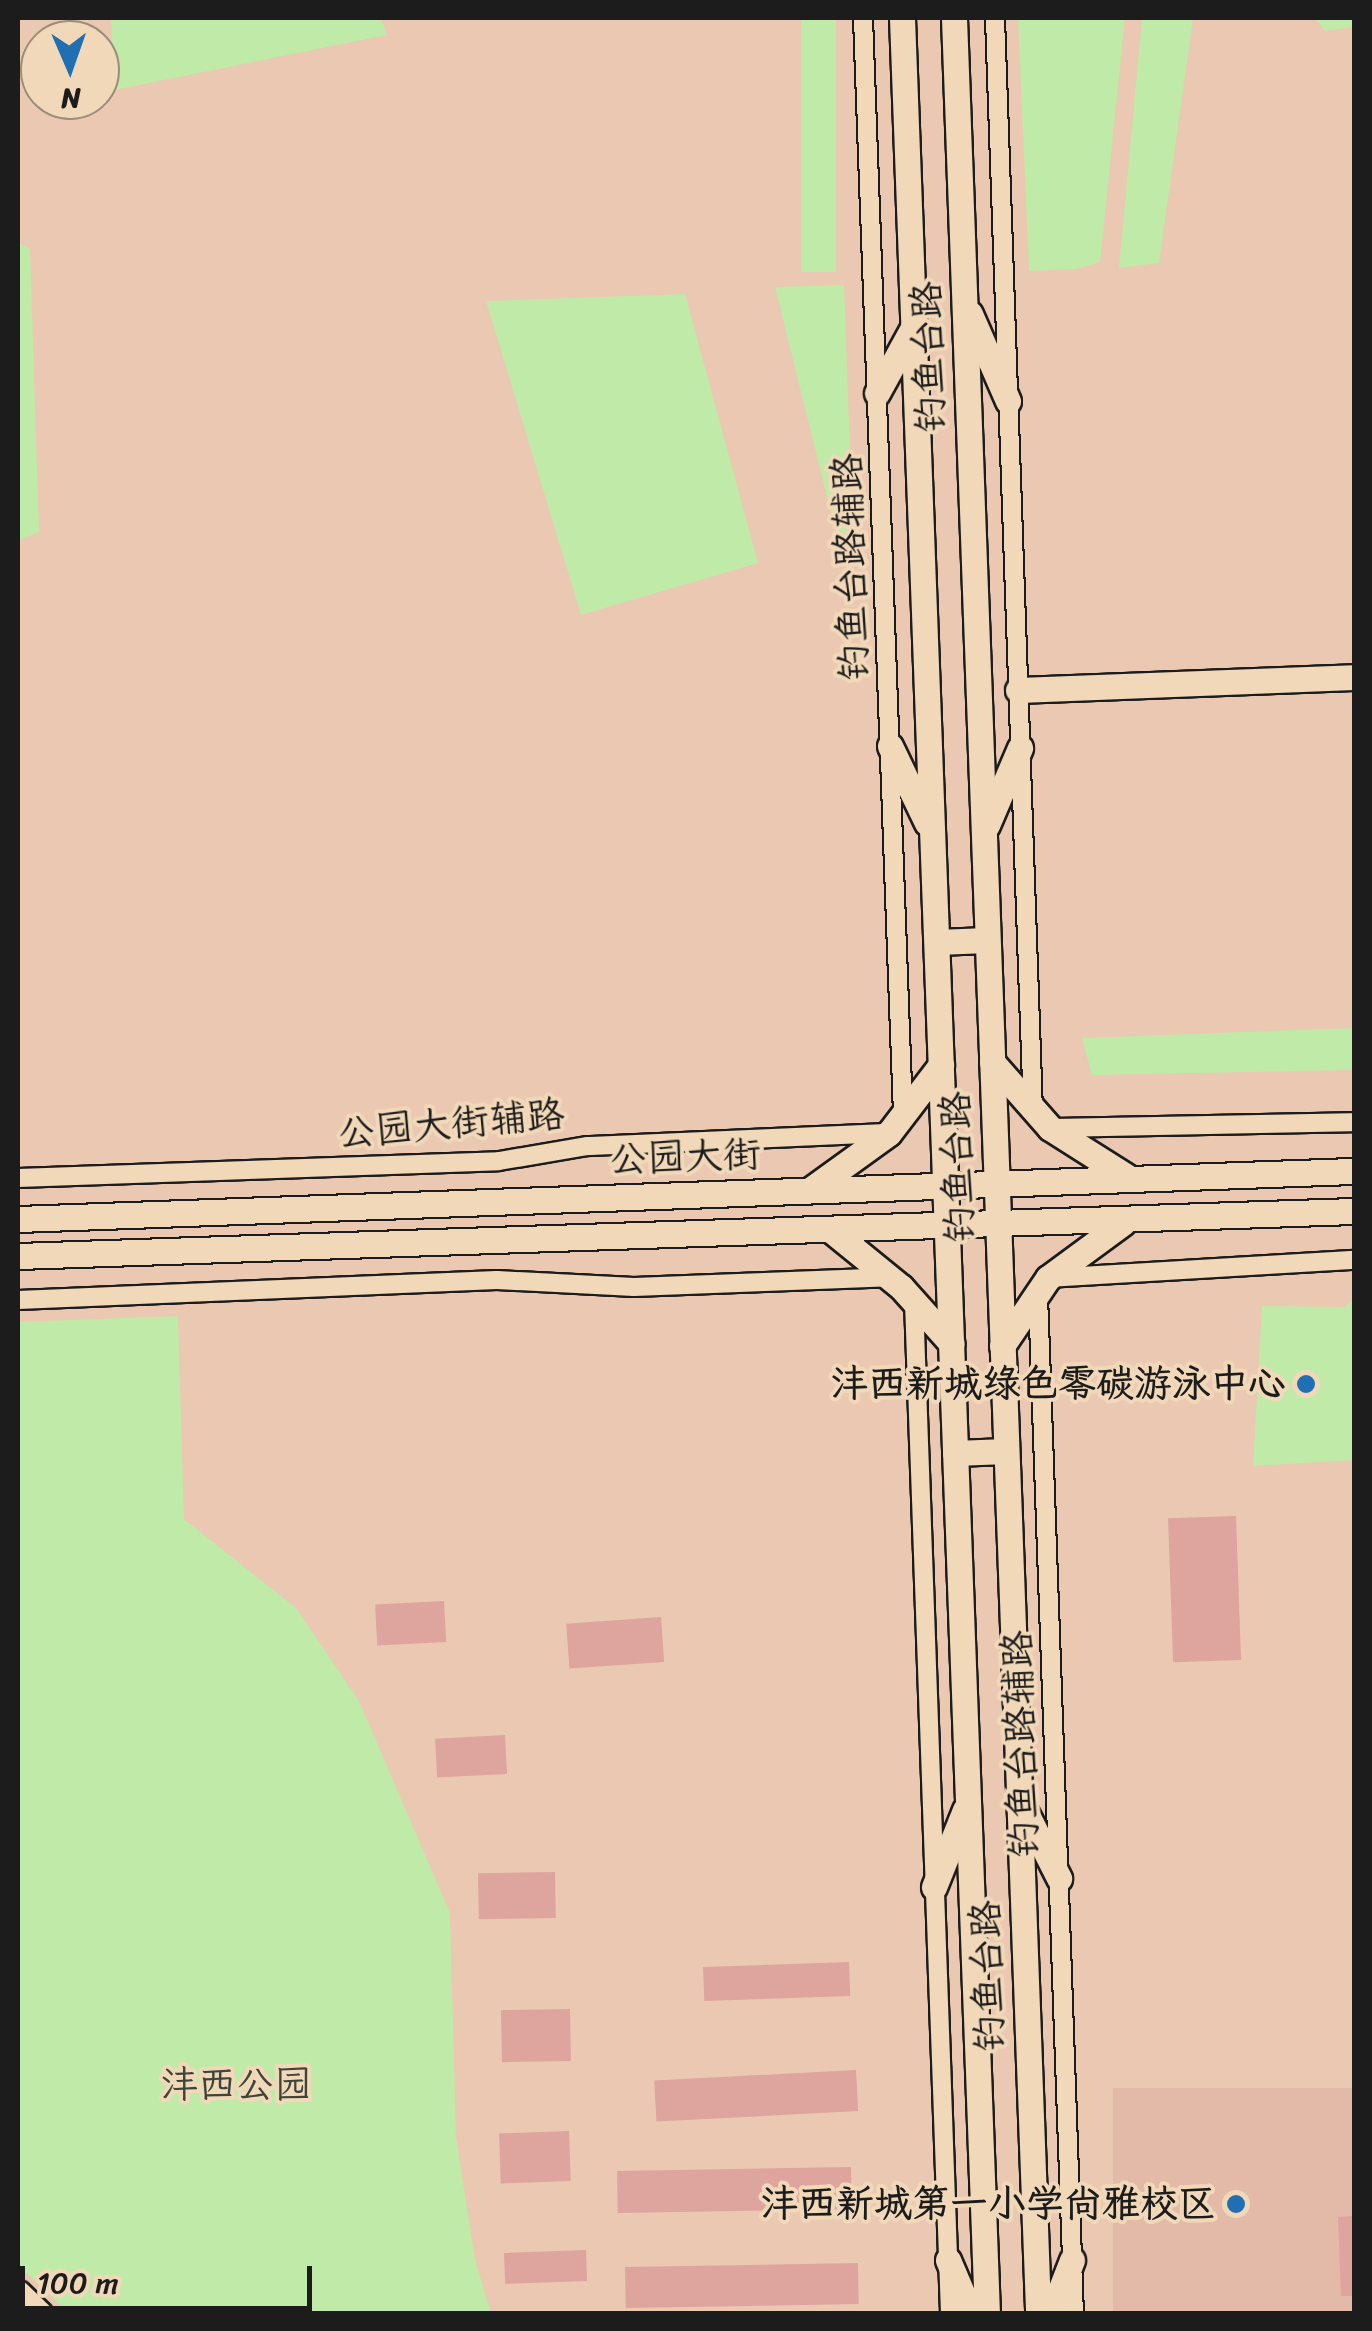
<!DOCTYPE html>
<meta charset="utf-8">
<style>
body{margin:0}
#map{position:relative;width:1372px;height:2331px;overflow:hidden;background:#ebc8b1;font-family:Sriracha,"LXGW WenKai TC",sans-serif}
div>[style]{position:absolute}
.built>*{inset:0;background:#e3baa8;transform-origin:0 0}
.green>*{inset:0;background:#bfeaa7;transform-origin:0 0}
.building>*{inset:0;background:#dea49e;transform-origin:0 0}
.roads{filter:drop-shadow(2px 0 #1c1c1c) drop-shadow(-2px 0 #1c1c1c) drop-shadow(0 2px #1c1c1c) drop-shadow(0 -2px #1c1c1c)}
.street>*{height:18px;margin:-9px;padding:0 9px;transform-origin:9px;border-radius:9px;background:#f1d8b9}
.secondary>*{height:25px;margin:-12.5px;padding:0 12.5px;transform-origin:12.5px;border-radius:12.5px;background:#f1d8b9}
.dots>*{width:28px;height:28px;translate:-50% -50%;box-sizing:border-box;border:5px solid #f1d8b9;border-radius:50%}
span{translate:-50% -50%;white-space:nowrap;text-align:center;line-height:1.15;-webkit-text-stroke:8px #f1d8b9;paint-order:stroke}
.street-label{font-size:38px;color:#1c1c1c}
.poi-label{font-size:38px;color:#1c1c1c;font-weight:700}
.right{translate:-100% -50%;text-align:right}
.park-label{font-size:38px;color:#3d4538}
.frame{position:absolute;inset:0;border:20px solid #1c1c1c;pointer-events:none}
.north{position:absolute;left:20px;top:20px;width:100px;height:100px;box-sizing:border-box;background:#f1d8b9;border:2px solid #9c8d7a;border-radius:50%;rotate:178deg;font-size:28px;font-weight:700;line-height:40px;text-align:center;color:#1c1c1c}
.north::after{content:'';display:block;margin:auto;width:35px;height:45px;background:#1f6fb2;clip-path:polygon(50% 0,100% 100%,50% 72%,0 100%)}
.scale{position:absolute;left:20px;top:2266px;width:292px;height:45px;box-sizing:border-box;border:5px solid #1c1c1c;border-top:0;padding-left:12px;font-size:30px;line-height:35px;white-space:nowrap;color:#1c1c1c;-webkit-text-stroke:8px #f1d8b9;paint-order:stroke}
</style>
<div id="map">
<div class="built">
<div style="left:1354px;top:2088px;width:225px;height:241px;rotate:90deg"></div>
</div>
<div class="green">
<div style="clip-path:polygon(111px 18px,381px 18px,387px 35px,114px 90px)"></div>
<div style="left:801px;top:18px;width:35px;height:254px"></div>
<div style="clip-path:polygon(1018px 18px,1125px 18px,1100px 262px,1076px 269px,1029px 271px)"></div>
<div style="clip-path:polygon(1142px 18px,1193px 18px,1159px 263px,1119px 268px)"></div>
<div style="clip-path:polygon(1315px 18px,1354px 18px,1354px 27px,1325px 31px)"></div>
<div style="clip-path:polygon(18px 242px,30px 249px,39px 532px,18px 541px)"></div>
<div style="clip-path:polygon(844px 285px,854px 563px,836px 533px,775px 287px)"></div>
<div style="clip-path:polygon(685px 294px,758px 563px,581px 615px,486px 301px)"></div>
<div style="clip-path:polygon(1354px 1028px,1354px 1070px,1092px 1075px,1082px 1038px)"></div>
<div style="clip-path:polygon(1354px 1299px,1354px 1460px,1253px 1466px,1262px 1306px,1345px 1307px)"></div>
<div style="clip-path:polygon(178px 1316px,184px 1519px,296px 1608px,359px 1701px,450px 1913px,456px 2137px,475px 2260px,491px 2313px,69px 2313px,18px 2265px,18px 1322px)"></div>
</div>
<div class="building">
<div style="left:1236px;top:1516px;width:144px;height:68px;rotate:88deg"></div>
<div style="left:444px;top:1601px;width:41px;height:69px;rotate:87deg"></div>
<div style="left:661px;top:1617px;width:45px;height:95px;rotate:86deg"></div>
<div style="left:505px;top:1735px;width:39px;height:70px;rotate:87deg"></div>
<div style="left:555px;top:1872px;width:46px;height:77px;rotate:89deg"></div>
<div style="left:849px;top:1962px;width:34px;height:146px;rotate:88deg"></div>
<div style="left:570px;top:2009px;width:52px;height:69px;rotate:89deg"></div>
<div style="left:856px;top:2070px;width:41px;height:202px;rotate:87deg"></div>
<div style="left:569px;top:2131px;width:50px;height:70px;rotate:88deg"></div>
<div style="left:851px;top:2167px;width:42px;height:234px;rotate:89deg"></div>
<div style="clip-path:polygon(1354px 2216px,1354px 2296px,1341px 2296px,1338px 2217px)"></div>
<div style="left:586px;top:2250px;width:31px;height:82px;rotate:88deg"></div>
<div style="left:858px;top:2263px;width:41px;height:233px;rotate:89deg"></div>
</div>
<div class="roads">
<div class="street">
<div style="left:863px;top:18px;width:1098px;rotate:87.91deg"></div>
<div style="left:995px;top:18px;width:1093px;rotate:88.01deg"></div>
<div style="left:1050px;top:1128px;width:304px;rotate:-1.1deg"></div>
<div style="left:18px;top:1178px;width:481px;rotate:-2deg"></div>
<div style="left:499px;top:1161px;width:90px;rotate:-9.6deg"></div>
<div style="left:588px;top:1146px;width:301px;rotate:-2.5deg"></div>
<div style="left:1048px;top:1278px;width:307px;rotate:-3.4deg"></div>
<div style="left:1038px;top:1295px;width:1020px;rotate:87.98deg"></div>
<div style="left:18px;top:1300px;width:479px;rotate:-2.4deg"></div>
<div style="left:497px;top:1280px;width:137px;rotate:2.9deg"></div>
<div style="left:634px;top:1287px;width:255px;rotate:-2.2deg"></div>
<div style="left:914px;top:1302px;width:1013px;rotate:87.96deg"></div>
</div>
<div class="secondary">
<div style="left:902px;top:18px;width:2298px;rotate:87.88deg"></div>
<div style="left:954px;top:18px;width:2298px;rotate:87.9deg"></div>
<div style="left:970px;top:314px;width:95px;rotate:66.4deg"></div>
<div style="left:877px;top:393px;width:77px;rotate:-61.1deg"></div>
<div style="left:1018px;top:690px;width:336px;rotate:-2.2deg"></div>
<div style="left:890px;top:746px;width:85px;rotate:64.3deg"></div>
<div style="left:987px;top:825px;width:84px;rotate:-66.8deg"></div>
<div style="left:937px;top:942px;width:50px;rotate:-2.3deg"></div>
<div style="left:992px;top:1062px;width:88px;rotate:48.7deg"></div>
<div style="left:1050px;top:1128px;width:90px;rotate:32.3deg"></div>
<div style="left:810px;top:1190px;width:97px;rotate:-35.8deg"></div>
<div style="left:889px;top:1133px;width:86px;rotate:-52.6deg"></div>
<div style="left:18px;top:1219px;width:1337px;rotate:-2.06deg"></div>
<div style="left:832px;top:1231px;width:89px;rotate:39.1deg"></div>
<div style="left:901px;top:1287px;width:76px;rotate:48.2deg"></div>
<div style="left:18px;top:1256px;width:1337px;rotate:-1.93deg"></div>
<div style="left:1002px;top:1346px;width:82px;rotate:-55.9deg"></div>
<div style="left:1048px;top:1278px;width:93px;rotate:-36.3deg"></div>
<div style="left:955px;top:1453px;width:51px;rotate:-2.2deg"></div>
<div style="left:1023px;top:1807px;width:80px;rotate:63.1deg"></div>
<div style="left:934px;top:1887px;width:83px;rotate:-68.1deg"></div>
<div style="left:948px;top:2260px;width:59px;rotate:66.9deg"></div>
<div style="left:18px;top:2293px;width:30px;rotate:44deg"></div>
<div style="left:1051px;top:2314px;width:58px;rotate:-68.7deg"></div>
</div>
</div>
<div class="dots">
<div style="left:1306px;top:1384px;background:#1f6fb2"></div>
<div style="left:1236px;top:2204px;background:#1f6fb2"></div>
</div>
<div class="street-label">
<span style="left:929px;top:357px;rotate:-92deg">钓鱼台路</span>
<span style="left:851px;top:567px;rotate:-92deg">钓鱼台路辅路</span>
<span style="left:451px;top:1124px;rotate:-5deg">公园大街辅路</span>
<span style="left:685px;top:1157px;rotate:-2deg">公园大街</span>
<span style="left:958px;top:1167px;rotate:-92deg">钓鱼台路</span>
<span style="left:1021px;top:1744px;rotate:-92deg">钓鱼台路辅路</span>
<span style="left:988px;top:1976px;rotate:-92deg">钓鱼台路</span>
</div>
<div class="poi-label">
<span class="right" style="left:1286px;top:1384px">沣西新城绿色零碳游泳中心</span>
<span class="right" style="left:1216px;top:2204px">沣西新城第一小学尚雅校区</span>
</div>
<div class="park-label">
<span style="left:236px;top:2085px">沣西公园</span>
</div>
<div class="frame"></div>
<div class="north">N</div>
<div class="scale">100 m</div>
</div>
